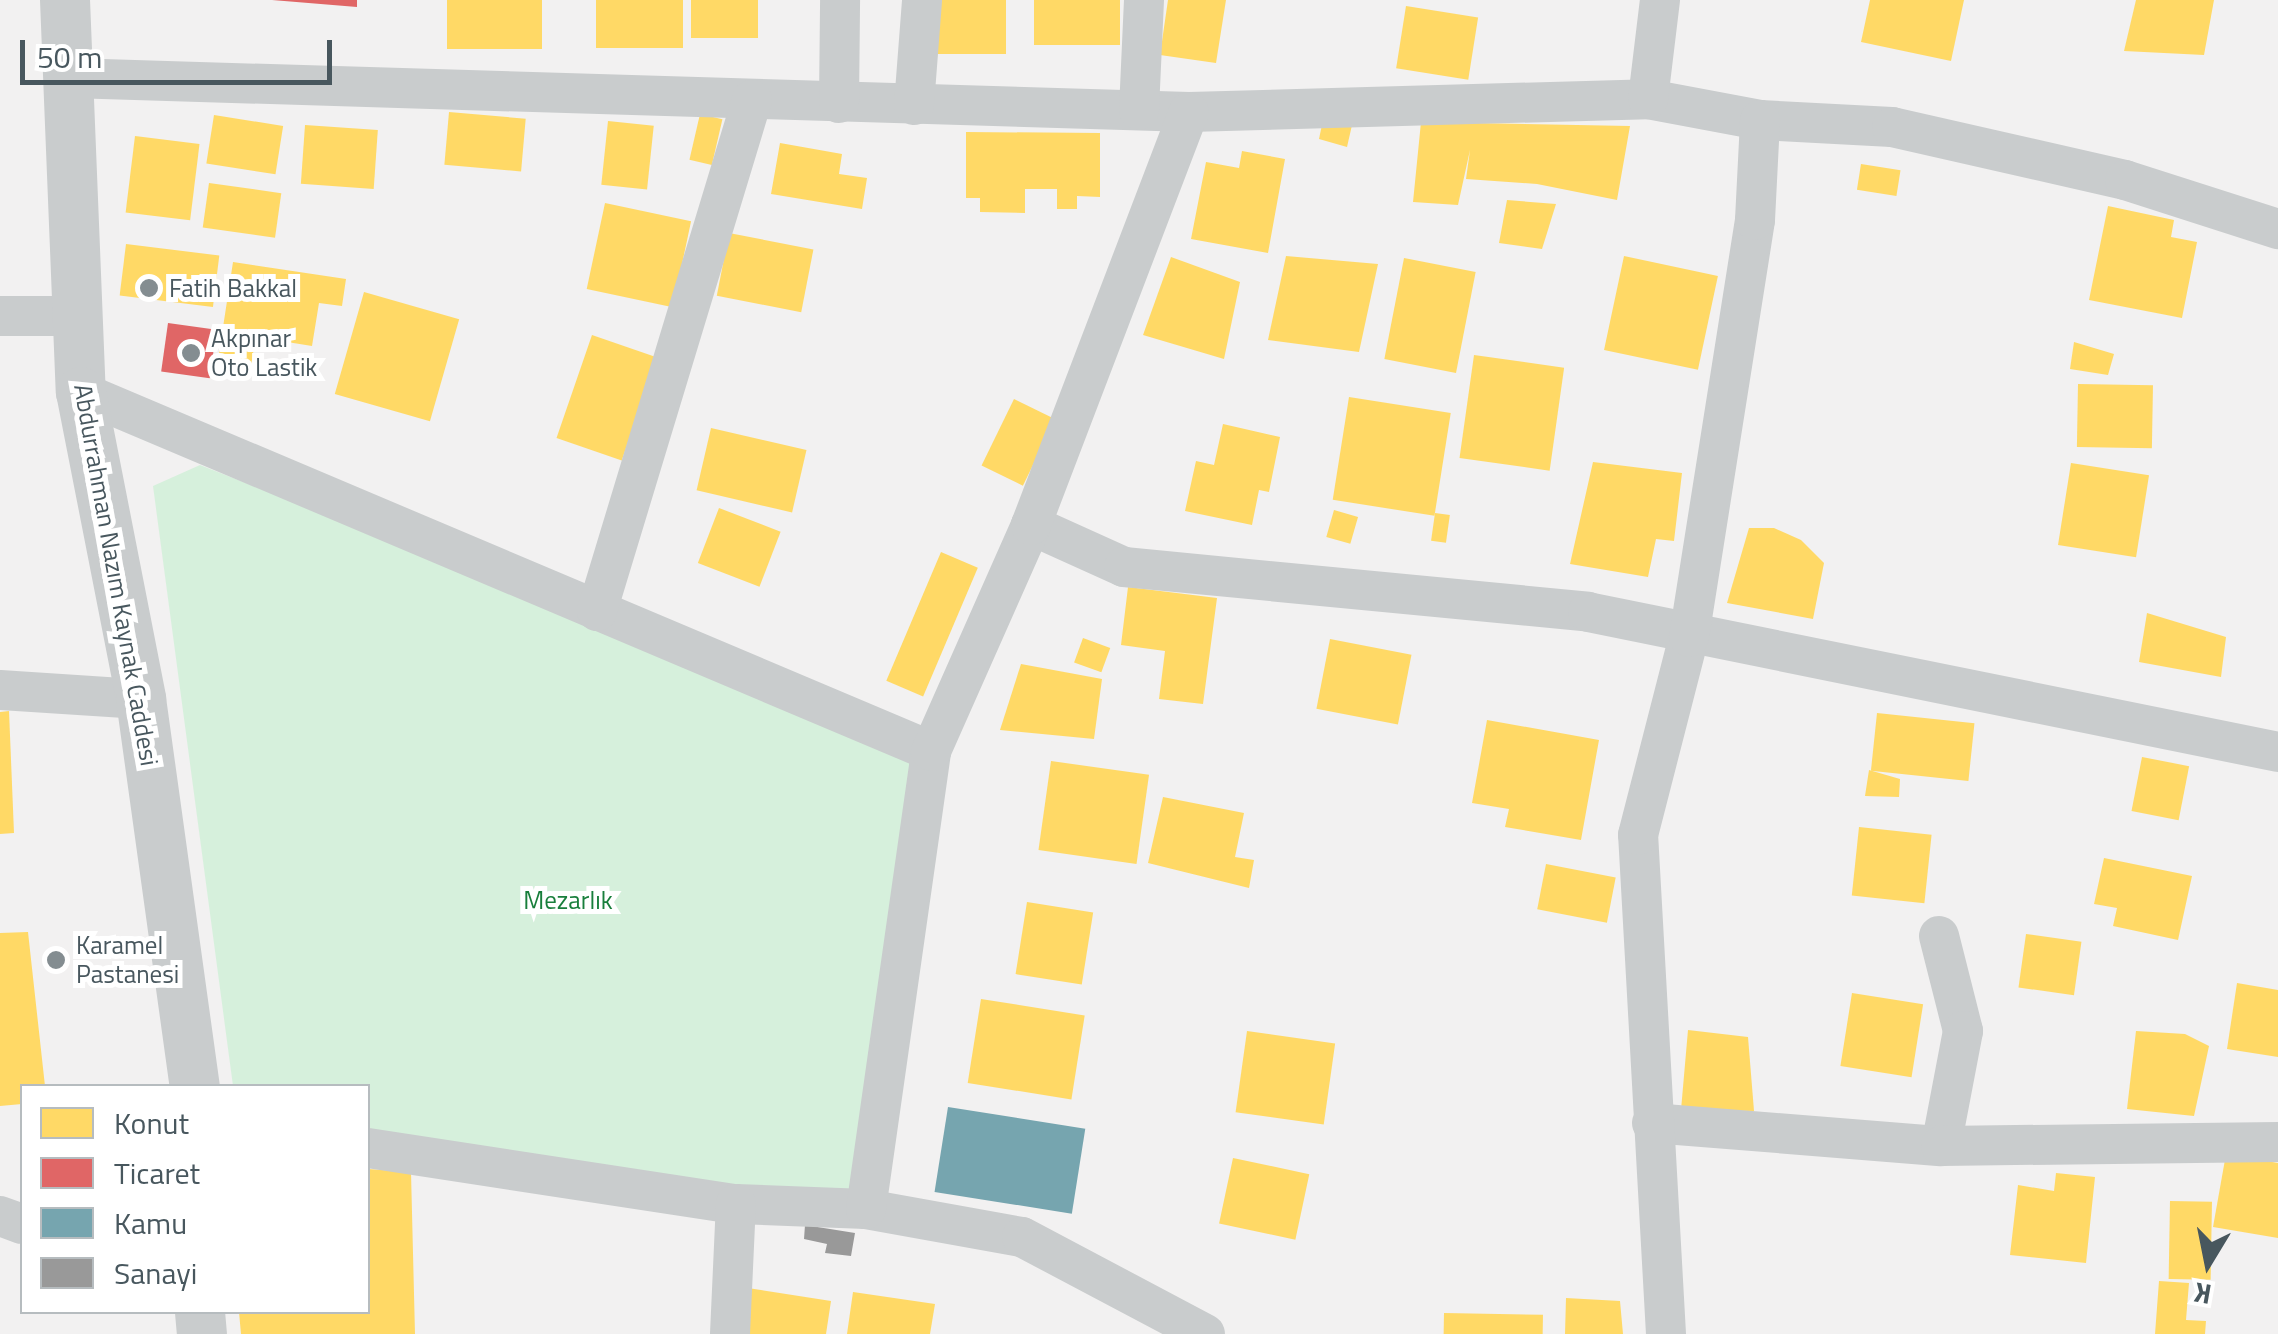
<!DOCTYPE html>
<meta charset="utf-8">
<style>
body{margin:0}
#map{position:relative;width:2278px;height:1334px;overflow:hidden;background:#f2f1f1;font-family:"Titillium Web",sans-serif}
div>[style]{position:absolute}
.green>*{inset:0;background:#d6f0dc}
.homes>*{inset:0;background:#ffd966;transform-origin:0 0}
.shops>*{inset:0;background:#e06666;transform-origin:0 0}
.public>*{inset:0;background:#76a5af;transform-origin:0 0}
.industry>*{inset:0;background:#999}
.minor>*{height:40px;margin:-20px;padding:0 20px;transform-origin:20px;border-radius:20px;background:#c9cccd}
.tertiary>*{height:50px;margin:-25px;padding:0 25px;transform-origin:25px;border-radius:25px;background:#c9cccd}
.dots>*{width:28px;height:28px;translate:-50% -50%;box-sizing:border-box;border:5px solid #fff;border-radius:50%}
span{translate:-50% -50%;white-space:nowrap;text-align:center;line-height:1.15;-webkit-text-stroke:10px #fff;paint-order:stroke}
.poi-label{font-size:25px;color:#48575e}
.left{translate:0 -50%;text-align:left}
.street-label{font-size:25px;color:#48575e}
.park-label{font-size:25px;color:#197f3c}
.legend{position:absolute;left:20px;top:1084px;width:350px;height:230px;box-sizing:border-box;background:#fff;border:2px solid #b6bcbf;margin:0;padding:12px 18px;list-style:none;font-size:30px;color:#48575e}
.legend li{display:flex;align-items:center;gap:20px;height:50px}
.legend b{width:50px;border:2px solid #b6bcbf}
.north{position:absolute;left:2158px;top:1214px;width:100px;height:100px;-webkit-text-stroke:8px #fff;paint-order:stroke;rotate:190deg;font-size:28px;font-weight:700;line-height:40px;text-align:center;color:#48575e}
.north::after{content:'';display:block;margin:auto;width:35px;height:45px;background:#48575e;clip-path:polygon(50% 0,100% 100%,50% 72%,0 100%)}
.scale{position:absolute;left:20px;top:40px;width:312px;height:45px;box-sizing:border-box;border:5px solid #48575e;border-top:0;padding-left:12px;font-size:30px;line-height:35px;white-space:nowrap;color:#48575e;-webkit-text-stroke:8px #fff;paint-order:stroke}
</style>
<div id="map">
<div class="green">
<div style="clip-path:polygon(200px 465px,931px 751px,866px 1209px,368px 1138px,368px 1086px,233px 1086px,153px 486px)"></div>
</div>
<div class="homes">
<div style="left:447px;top:0;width:95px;height:49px"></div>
<div style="left:596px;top:0;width:87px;height:48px"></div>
<div style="left:691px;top:0;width:67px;height:38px"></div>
<div style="left:935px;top:0;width:71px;height:54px"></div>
<div style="left:1034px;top:0;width:86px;height:45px"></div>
<div style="clip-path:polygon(1168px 0,1226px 0,1216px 63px,1160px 55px)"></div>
<div style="clip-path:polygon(1870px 0,1964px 0,1951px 61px,1861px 42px)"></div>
<div style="clip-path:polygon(2136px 0,2214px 0,2204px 55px,2124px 51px)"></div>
<div style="left:1406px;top:6px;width:73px;height:63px;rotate:9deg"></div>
<div style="left:449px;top:112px;width:77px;height:53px;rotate:5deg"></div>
<div style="left:700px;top:114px;width:23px;height:47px;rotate:13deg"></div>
<div style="left:214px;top:115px;width:70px;height:49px;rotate:9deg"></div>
<div style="clip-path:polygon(1323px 120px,1352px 125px,1347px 147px,1319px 139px)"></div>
<div style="left:608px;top:121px;width:46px;height:64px;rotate:6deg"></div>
<div style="clip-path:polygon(1421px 122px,1630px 126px,1617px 200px,1537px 184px,1466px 179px,1470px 150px,1458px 205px,1413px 202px)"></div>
<div style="left:305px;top:125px;width:73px;height:59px;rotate:4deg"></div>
<div style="clip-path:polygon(966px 132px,1100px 133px,1100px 197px,1077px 196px,1077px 209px,1057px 209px,1057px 189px,1025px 189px,1025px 213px,980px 212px,980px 198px,966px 198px)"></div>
<div style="left:135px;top:136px;width:65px;height:77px;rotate:7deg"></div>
<div style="clip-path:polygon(780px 143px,842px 154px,839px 174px,867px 178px,862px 209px,771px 194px)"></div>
<div style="clip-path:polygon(1242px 151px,1285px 159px,1268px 253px,1191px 239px,1206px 162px,1239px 168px)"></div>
<div style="left:1861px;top:164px;width:40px;height:26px;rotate:9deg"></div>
<div style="left:209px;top:183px;width:73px;height:45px;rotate:8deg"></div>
<div style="clip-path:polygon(1507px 200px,1556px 204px,1542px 249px,1499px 243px)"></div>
<div style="left:605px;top:203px;width:88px;height:88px;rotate:12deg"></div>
<div style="clip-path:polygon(2108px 206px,2174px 220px,2171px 237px,2197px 242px,2182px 318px,2089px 300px)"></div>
<div style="left:729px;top:233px;width:86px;height:64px;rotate:11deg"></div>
<div style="left:126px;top:244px;width:94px;height:52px;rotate:7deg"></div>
<div style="clip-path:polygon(1286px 256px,1378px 264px,1359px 352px,1268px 340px)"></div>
<div style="left:1624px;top:256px;width:96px;height:96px;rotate:12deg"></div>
<div style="clip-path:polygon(1171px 257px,1240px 282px,1224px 359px,1143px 335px)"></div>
<div style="left:1404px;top:258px;width:73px;height:103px;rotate:11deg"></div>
<div style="clip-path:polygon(233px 262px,346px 279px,342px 306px,319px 303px,312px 346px,256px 337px,251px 365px,218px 360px)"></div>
<div style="left:364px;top:292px;width:99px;height:106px;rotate:16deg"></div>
<div style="left:592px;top:335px;width:69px;height:109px;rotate:19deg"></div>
<div style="clip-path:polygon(2074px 342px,2114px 354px,2108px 375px,2070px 369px)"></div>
<div style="left:1474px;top:355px;width:91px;height:104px;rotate:8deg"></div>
<div style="left:2078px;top:384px;width:75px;height:63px;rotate:1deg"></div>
<div style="left:1349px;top:397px;width:103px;height:104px;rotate:9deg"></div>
<div style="left:1014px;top:399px;width:46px;height:74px;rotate:26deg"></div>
<div style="clip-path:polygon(1223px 424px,1280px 437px,1269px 492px,1259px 490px,1252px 525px,1185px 511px,1196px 461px,1214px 465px)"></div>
<div style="left:711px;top:428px;width:98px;height:64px;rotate:13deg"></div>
<div style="clip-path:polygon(1593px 462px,1682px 473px,1674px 541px,1656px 539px,1648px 577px,1570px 564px)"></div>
<div style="left:2071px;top:463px;width:79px;height:83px;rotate:9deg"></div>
<div style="left:719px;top:508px;width:66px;height:59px;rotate:21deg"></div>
<div style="left:1334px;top:510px;width:25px;height:28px;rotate:16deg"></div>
<div style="left:1435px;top:513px;width:15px;height:28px;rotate:8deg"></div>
<div style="clip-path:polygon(1749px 528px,1774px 528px,1801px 540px,1824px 563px,1813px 619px,1727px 603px)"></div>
<div style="left:941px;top:552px;width:40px;height:140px;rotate:23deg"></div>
<div style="clip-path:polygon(1128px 587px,1217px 598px,1203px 704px,1159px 699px,1165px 651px,1121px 645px)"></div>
<div style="clip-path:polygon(2147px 613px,2226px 637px,2221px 677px,2139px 662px)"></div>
<div style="left:1083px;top:638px;width:29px;height:26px;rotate:20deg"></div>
<div style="left:1330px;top:639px;width:83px;height:71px;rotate:11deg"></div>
<div style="clip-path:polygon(1021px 664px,1102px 679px,1094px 739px,1000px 730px)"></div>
<div style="clip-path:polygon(9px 711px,14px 833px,0 834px,0 712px)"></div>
<div style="left:1877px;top:713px;width:98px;height:58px;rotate:6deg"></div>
<div style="clip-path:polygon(1487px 720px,1599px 740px,1581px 840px,1505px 827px,1509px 809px,1472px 803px)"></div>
<div style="left:2142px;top:757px;width:48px;height:55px;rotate:11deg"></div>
<div style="left:1051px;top:761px;width:99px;height:90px;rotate:8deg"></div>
<div style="clip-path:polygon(1869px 770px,1900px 779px,1899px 797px,1865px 796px)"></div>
<div style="clip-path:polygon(1163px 797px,1244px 813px,1235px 857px,1254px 860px,1249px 888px,1148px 863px)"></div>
<div style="left:1859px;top:827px;width:73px;height:69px;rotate:6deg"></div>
<div style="clip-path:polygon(2104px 858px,2192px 876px,2178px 940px,2113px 926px,2117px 908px,2094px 904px)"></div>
<div style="left:1546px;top:864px;width:71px;height:46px;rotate:11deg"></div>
<div style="left:1027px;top:902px;width:67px;height:73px;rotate:9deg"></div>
<div style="clip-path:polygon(28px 932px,45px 1086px,22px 1086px,22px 1104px,0 1106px,0 933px)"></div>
<div style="left:2026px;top:934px;width:56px;height:54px;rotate:8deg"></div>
<div style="clip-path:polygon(2237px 983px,2278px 990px,2278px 1057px,2227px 1049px)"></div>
<div style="left:1852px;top:993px;width:72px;height:74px;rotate:9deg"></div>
<div style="left:981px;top:999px;width:105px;height:85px;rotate:9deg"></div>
<div style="clip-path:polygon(1688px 1030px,1748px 1037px,1754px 1111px,1681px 1110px)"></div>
<div style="left:1247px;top:1031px;width:89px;height:82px;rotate:8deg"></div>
<div style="clip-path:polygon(2136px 1031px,2185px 1034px,2209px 1046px,2194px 1116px,2127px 1109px)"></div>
<div style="clip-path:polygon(2226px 1154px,2278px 1163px,2278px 1238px,2213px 1227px)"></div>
<div style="left:1233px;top:1158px;width:78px;height:67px;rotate:12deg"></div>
<div style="clip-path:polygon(368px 1169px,411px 1172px,415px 1334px,241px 1334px,239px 1312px,368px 1312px)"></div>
<div style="clip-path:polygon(2056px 1173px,2095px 1177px,2086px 1263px,2010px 1255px,2018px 1185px,2054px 1191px)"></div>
<div style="left:2170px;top:1201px;width:42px;height:78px;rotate:1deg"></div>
<div style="clip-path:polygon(2159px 1281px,2189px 1283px,2186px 1320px,2206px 1321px,2205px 1334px,2155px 1334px)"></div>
<div style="clip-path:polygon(748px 1288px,831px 1301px,826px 1334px,747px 1334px)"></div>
<div style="clip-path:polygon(853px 1292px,935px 1304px,930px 1334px,847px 1334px)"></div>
<div style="clip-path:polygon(1566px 1298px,1620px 1301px,1623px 1334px,1565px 1334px)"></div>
<div style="left:1444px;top:1313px;width:99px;height:21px;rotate:1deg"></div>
</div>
<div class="shops">
<div style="clip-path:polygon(272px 0,357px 0,357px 7px)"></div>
<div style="left:168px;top:323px;width:49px;height:49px;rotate:8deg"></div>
</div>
<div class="public">
<div style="left:948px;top:1107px;width:139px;height:86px;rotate:9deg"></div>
</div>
<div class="industry">
<div style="clip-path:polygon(805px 1225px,855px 1233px,851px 1256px,825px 1253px,827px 1244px,804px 1239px)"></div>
</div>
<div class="minor">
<div style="left:70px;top:78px;width:1120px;rotate:1.74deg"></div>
<div style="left:1189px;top:112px;width:459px;rotate:-1.6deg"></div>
<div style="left:1648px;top:99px;width:114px;rotate:10.6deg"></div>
<div style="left:1760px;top:120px;width:132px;rotate:3deg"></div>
<div style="left:1892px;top:127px;width:239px;rotate:12.8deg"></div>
<div style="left:2125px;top:180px;width:161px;rotate:17.8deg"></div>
<div style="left:1648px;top:99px;width:100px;rotate:-83.1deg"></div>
<div style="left:839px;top:103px;width:103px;rotate:-89.4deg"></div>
<div style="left:914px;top:105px;width:105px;rotate:-85.6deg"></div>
<div style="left:1139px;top:110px;width:110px;rotate:-87.4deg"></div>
<div style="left:0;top:316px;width:79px"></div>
<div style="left:81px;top:392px;width:923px;rotate:22.9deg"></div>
<div style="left:1031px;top:525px;width:102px;rotate:24.3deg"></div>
<div style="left:1124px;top:567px;width:466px;rotate:5.5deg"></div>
<div style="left:1588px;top:612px;width:704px;rotate:11.47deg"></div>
<div style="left:597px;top:611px;width:534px;rotate:-73.13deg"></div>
<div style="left:0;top:690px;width:141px;rotate:3.7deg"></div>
<div style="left:1939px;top:936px;width:98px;rotate:75.8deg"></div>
<div style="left:1963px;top:1031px;width:117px;rotate:100.8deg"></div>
<div style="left:1652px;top:1123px;width:290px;rotate:4.6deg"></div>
<div style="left:1941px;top:1146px;width:337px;rotate:-0.7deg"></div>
<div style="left:368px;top:1148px;width:372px;rotate:8.7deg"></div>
<div style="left:736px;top:1204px;width:130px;rotate:2.2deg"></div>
<div style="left:866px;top:1209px;width:158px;rotate:10.2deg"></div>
<div style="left:1022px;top:1237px;width:207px;rotate:27.9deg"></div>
<div style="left:866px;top:1209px;width:463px;rotate:-81.9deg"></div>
<div style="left:931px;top:751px;width:247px;rotate:-66.1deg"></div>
<div style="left:1031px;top:525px;width:442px;rotate:-69.1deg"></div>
<div style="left:0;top:1216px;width:23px;rotate:20deg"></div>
<div style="left:730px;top:1334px;width:130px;rotate:-87.4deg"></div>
<div style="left:1666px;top:1334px;width:500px;rotate:-93.2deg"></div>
<div style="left:1638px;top:835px;width:204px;rotate:-75.6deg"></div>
<div style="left:1689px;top:637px;width:422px;rotate:-81deg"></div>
<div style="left:1755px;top:220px;width:100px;rotate:-87.1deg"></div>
</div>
<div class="tertiary">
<div style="left:65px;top:0;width:392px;rotate:87.7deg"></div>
<div style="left:81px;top:392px;width:313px;rotate:78.9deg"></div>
<div style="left:141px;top:699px;width:391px;rotate:82.1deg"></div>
<div style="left:200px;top:1312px;width:22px;rotate:85deg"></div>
</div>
<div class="dots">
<div style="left:149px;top:288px;background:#848d91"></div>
<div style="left:191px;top:353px;background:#848d91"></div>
<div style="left:56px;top:960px;background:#848d91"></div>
</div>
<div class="poi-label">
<span class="left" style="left:169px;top:288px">Fatih Bakkal</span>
<span class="left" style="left:211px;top:353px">Akpınar<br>Oto Lastik</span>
<span class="left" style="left:76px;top:960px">Karamel<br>Pastanesi</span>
</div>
<div class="street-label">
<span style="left:116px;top:575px;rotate:80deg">Abdurrahman Nazım Kaynak Caddesi</span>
</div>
<div class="park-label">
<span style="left:568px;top:900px">Mezarlık</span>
</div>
<ul class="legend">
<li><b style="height:28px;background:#ffd966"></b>Konut</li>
<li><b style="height:28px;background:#e06666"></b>Ticaret</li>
<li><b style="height:28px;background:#76a5af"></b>Kamu</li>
<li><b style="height:28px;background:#999"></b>Sanayi</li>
</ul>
<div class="north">K</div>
<div class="scale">50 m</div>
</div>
